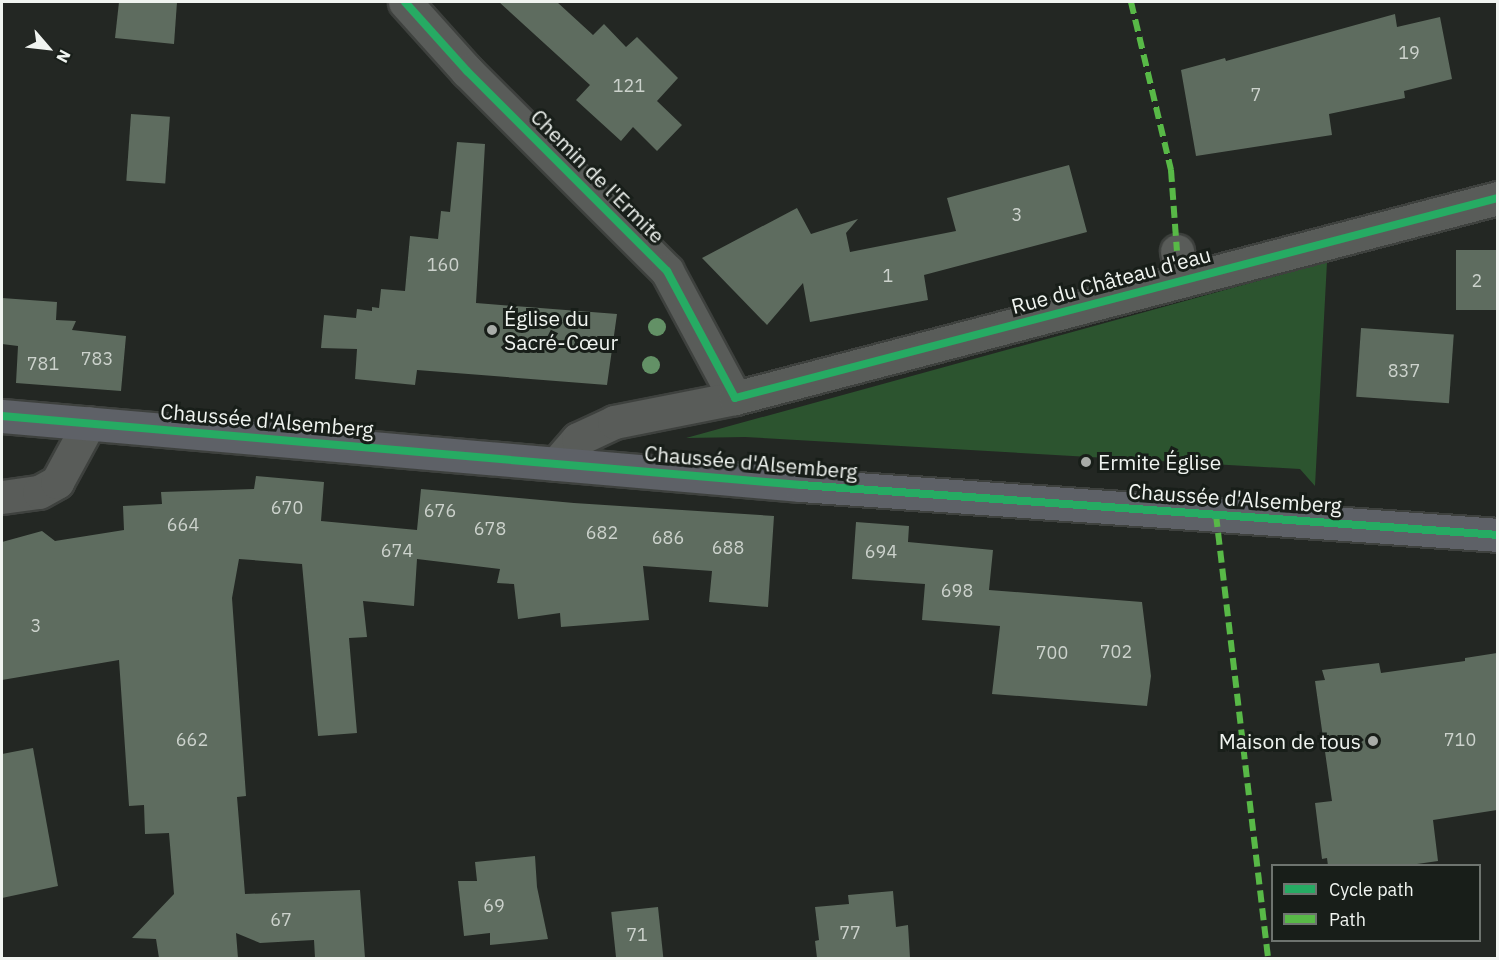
<!DOCTYPE html>
<meta charset="utf-8">
<style>
body{margin:0}
#map{position:relative;width:1499px;height:960px;overflow:hidden;background:#232723;font-family:"IBM Plex Sans",sans-serif}
div>[style]{position:absolute}
.green>*{inset:0;background:#2c542f}
.building>*{inset:0;background:#5e6c5f;transform-origin:0 0}
.roads{filter:drop-shadow(2px 0 #3e413e) drop-shadow(-2px 0 #3e413e) drop-shadow(0 2px #3e413e) drop-shadow(0 -2px #3e413e)}
.minor>*{height:33px;margin:-16.5px;padding:0 16.5px;transform-origin:16.5px;border-radius:16.5px;background:#595c59}
.major>*{height:33px;margin:-16.5px;padding:0 16.5px;transform-origin:16.5px;border-radius:16.5px;background:#5e6167}
.quiet>*{height:6px;margin-top:-3px;transform-origin:0;background:repeating-linear-gradient(90deg,#58b947 0 12px,transparent 0 18px)}
.cycleway>*{height:8px;margin:-4px;padding:0 4px;transform-origin:4px;border-radius:4px;background:#26ab63}
.trees>*{width:18px;height:18px;margin:-9px;border-radius:50%;background:#639166}
.dots>*{width:16px;height:16px;translate:-50% -50%;box-sizing:border-box;border:3px solid #181e19;border-radius:50%}
span{translate:-50% -50%;white-space:nowrap;text-align:center;line-height:1.15;-webkit-text-stroke:6px #181e19;paint-order:stroke}
.number-label{font-size:18px;color:#ccd2cc}
.number-label span{-webkit-text-stroke-width:0}
.street-label{font-size:21px;color:#f0f4f0}
.poi-label{font-size:21px;color:#f0f4f0}
.left{translate:0 -50%;text-align:left}
.right{translate:-100% -50%;text-align:right}
.frame{position:absolute;inset:0;border:3px solid #f0f4f0;pointer-events:none}
.legend{position:absolute;left:1271px;top:864px;width:210px;height:78px;box-sizing:border-box;background:#181e19;border:2px solid #6e746f;margin:0;padding:8px 10px;list-style:none;font-size:18px;color:#f0f4f0}
.legend li{display:flex;align-items:center;gap:12px;height:30px}
.legend b{width:30px;border:2px solid #6e746f}
.north{position:absolute;left:18px;top:18px;width:60px;height:60px;-webkit-text-stroke:4px #181e19;paint-order:stroke;rotate:118deg;font-size:16px;font-weight:700;line-height:24px;text-align:center;color:#f0f4f0}
.north::after{content:'';display:block;margin:auto;width:21px;height:27px;background:#f0f4f0;clip-path:polygon(50% 0,100% 100%,50% 72%,0 100%)}
</style>
<div id="map">
<div class="green">
<div style="clip-path:polygon(1327px 262px,1315px 486px,1300px 469px,745px 437px,686px 438px)"></div>
</div>
<div class="building">
<div style="clip-path:polygon(119px 2px,177px 2px,174px 44px,115px 38px)"></div>
<div style="clip-path:polygon(499px 2px,557px 2px,593px 35px,604px 24px,626px 47px,637px 37px,678px 78px,657px 101px,682px 125px,657px 151px,633px 127px,621px 141px,576px 100px,590px 85px)"></div>
<div style="clip-path:polygon(1395px 14px,1397px 27px,1440px 17px,1452px 79px,1404px 91px,1405px 98px,1329px 114px,1332px 135px,1196px 156px,1181px 70px,1225px 58px,1226px 61px)"></div>
<div style="left:131px;top:114px;width:39px;height:67px;rotate:4deg"></div>
<div style="clip-path:polygon(457px 142px,485px 144px,476px 303px,617px 314px,607px 385px,417px 370px,415px 385px,355px 379px,357px 349px,321px 348px,324px 315px,356px 318px,357px 309px,372px 311px,372px 307px,379px 308px,381px 289px,405px 291px,410px 236px,438px 239px,441px 211px,450px 212px)"></div>
<div style="clip-path:polygon(1069px 165px,1087px 232px,924px 275px,928px 300px,810px 322px,803px 283px,767px 325px,702px 258px,797px 208px,811px 234px,858px 219px,846px 233px,850px 252px,956px 231px,947px 198px)"></div>
<div style="left:1497px;top:250px;width:60px;height:41px;rotate:90deg"></div>
<div style="clip-path:polygon(2px 298px,57px 302px,56px 320px,76px 321px,72px 330px,126px 336px,121px 391px,16px 383px,18px 346px,2px 344px)"></div>
<div style="left:1361px;top:328px;width:93px;height:69px;rotate:4deg"></div>
<div style="clip-path:polygon(256px 476px,324px 482px,321px 521px,417px 530px,421px 489px,574px 503px,774px 516px,768px 607px,709px 602px,712px 571px,643px 566px,649px 620px,561px 627px,560px 613px,518px 619px,514px 584px,497px 583px,500px 569px,417px 559px,414px 606px,363px 601px,367px 637px,349px 638px,357px 733px,318px 736px,302px 564px,239px 559px,232px 598px,246px 796px,237px 797px,245px 894px,360px 890px,365px 958px,315px 958px,314px 940px,260px 943px,236px 933px,238px 958px,159px 958px,156px 939px,132px 938px,174px 894px,169px 833px,145px 834px,144px 805px,129px 806px,119px 660px,2px 680px,2px 542px,42px 531px,55px 541px,124px 530px,123px 506px,162px 504px,161px 492px,254px 489px)"></div>
<div style="clip-path:polygon(856px 522px,909px 526px,908px 542px,993px 550px,989px 590px,1142px 602px,1151px 676px,1147px 706px,992px 694px,1000px 626px,922px 620px,925px 584px,852px 579px)"></div>
<div style="clip-path:polygon(1497px 653px,1497px 810px,1433px 820px,1438px 861px,1403px 866px,1328px 866px,1327px 858px,1322px 859px,1315px 803px,1332px 801px,1315px 681px,1325px 680px,1322px 670px,1379px 663px,1381px 673px,1465px 661px,1465px 658px)"></div>
<div style="clip-path:polygon(33px 748px,58px 886px,2px 898px,2px 754px)"></div>
<div style="clip-path:polygon(535px 856px,537px 887px,548px 939px,490px 945px,490px 933px,464px 936px,458px 881px,477px 881px,475px 862px)"></div>
<div style="clip-path:polygon(893px 891px,896px 927px,908px 925px,910px 958px,817px 958px,815px 941px,819px 940px,815px 907px,849px 904px,848px 895px)"></div>
<div style="left:658px;top:907px;width:51px;height:47px;rotate:84deg"></div>
</div>
<div class="roads">
<div class="minor">
<div style="left:405px;top:2px;width:93px;rotate:48.1deg"></div>
<div style="left:467px;top:71px;width:283px;rotate:45deg"></div>
<div style="left:667px;top:271px;width:144px;rotate:61.8deg"></div>
<div style="left:1177px;top:251px;width:29px;rotate:80deg"></div>
<div style="left:556px;top:464px;width:33px;rotate:-49deg"></div>
<div style="left:578px;top:439px;width:40px;rotate:-25deg"></div>
<div style="left:614px;top:422px;width:123px;rotate:-11.2deg"></div>
<div style="left:735px;top:398px;width:789px;rotate:-14.69deg"></div>
<div style="left:2px;top:497px;width:37px;rotate:-8deg"></div>
<div style="left:39px;top:492px;width:21px;rotate:-29deg"></div>
<div style="left:57px;top:482px;width:67px;rotate:-61.5deg"></div>
</div>
<div class="major">
<div style="left:2px;top:416px;width:802px;rotate:4.94deg"></div>
<div style="left:801px;top:485px;width:699px;rotate:4.1deg"></div>
</div>
</div>
<div class="quiet">
<div style="left:1131px;top:2px;width:173px;rotate:76.6deg"></div>
<div style="left:1171px;top:170px;width:81px;rotate:85.8deg"></div>
<div style="left:1216px;top:515px;width:446px;rotate:83.3deg"></div>
</div>
<div class="cycleway">
<div style="left:405px;top:2px;width:93px;rotate:48.1deg"></div>
<div style="left:467px;top:71px;width:283px;rotate:45deg"></div>
<div style="left:667px;top:271px;width:144px;rotate:61.8deg"></div>
<div style="left:735px;top:398px;width:789px;rotate:-14.69deg"></div>
<div style="left:2px;top:416px;width:802px;rotate:4.94deg"></div>
<div style="left:801px;top:485px;width:699px;rotate:4.1deg"></div>
</div>
<div class="trees">
<div style="left:657px;top:327px"></div>
<div style="left:651px;top:365px"></div>
</div>
<div class="dots">
<div style="left:492px;top:330px;background:#a8aca8"></div>
<div style="left:1086px;top:462px;background:#a8aca8"></div>
<div style="left:1373px;top:741px;background:#a8aca8"></div>
</div>
<div class="number-label">
<span style="left:1409px;top:53px">19</span>
<span style="left:629px;top:86px">121</span>
<span style="left:1256px;top:95px">7</span>
<span style="left:1017px;top:215px">3</span>
<span style="left:443px;top:265px">160</span>
<span style="left:888px;top:276px">1</span>
<span style="left:1477px;top:281px">2</span>
<span style="left:97px;top:359px">783</span>
<span style="left:43px;top:364px">781</span>
<span style="left:1404px;top:371px">837</span>
<span style="left:287px;top:508px">670</span>
<span style="left:440px;top:511px">676</span>
<span style="left:183px;top:525px">664</span>
<span style="left:490px;top:529px">678</span>
<span style="left:602px;top:533px">682</span>
<span style="left:668px;top:538px">686</span>
<span style="left:728px;top:548px">688</span>
<span style="left:397px;top:551px">674</span>
<span style="left:881px;top:552px">694</span>
<span style="left:957px;top:591px">698</span>
<span style="left:36px;top:626px">3</span>
<span style="left:1116px;top:652px">702</span>
<span style="left:1052px;top:653px">700</span>
<span style="left:192px;top:740px">662</span>
<span style="left:1460px;top:740px">710</span>
<span style="left:494px;top:906px">69</span>
<span style="left:281px;top:920px">67</span>
<span style="left:850px;top:933px">77</span>
<span style="left:637px;top:935px">71</span>
</div>
<div class="street-label">
<span style="left:598px;top:176px;rotate:45deg">Chemin de l'Ermite</span>
<span style="left:1111px;top:280px;rotate:-15deg">Rue du Château d'eau</span>
<span style="left:267px;top:420px;rotate:5deg">Chaussée d'Alsemberg</span>
<span style="left:751px;top:462px;rotate:5deg">Chaussée d'Alsemberg</span>
<span style="left:1235px;top:498px;rotate:4deg">Chaussée d'Alsemberg</span>
</div>
<div class="poi-label">
<span class="left" style="left:504px;top:330px">Église du<br>Sacré-Cœur</span>
<span class="left" style="left:1098px;top:462px">Ermite Église</span>
<span class="right" style="left:1361px;top:741px">Maison de tous</span>
</div>
<div class="frame"></div>
<ul class="legend">
<li><b style="height:8px;background:#26ab63"></b>Cycle path</li>
<li><b style="height:8px;background:#58b947"></b>Path</li>
</ul>
<div class="north">N</div>
</div>
